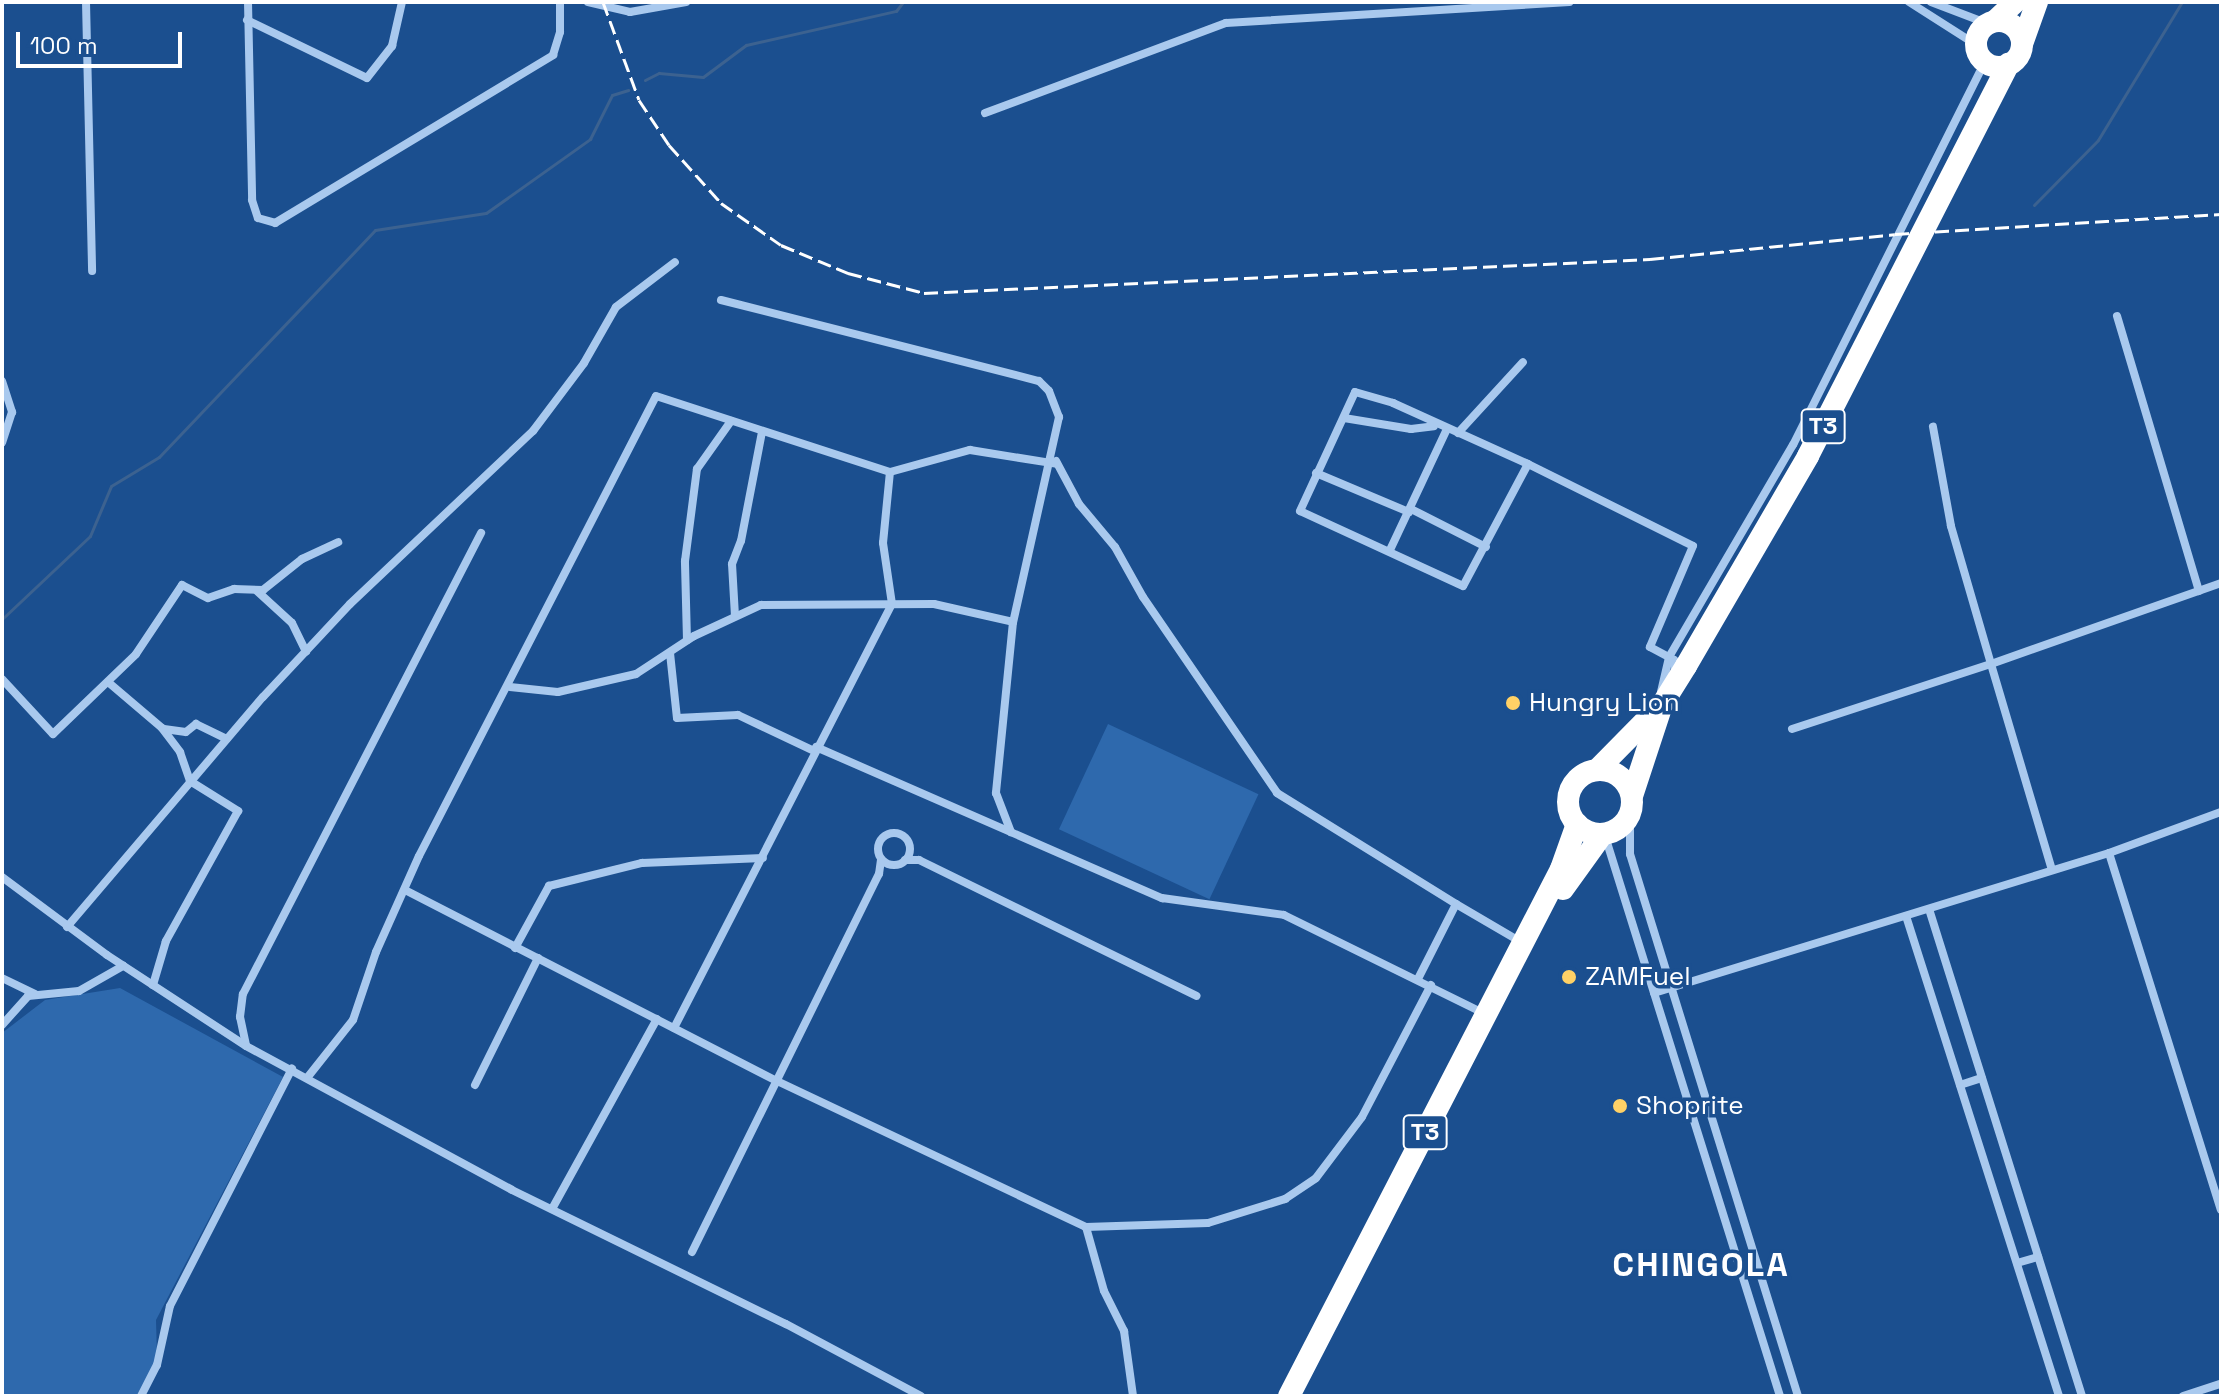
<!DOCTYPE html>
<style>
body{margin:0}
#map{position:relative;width:2223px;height:1398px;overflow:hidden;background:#1b4f8f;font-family:"Space Grotesk",sans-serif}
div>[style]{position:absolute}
.green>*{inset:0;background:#2e69ad;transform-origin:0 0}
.stream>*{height:3px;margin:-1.5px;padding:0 1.5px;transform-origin:1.5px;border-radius:1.5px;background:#3c6290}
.street>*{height:8px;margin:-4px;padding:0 4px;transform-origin:4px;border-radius:4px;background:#a9c9ee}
.street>.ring{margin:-4px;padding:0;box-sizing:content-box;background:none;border:8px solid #a9c9ee;border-radius:50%}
.highway>*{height:22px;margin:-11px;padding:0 11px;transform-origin:11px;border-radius:11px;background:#fff}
.highway>.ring{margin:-11px;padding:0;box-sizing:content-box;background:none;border:22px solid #fff;border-radius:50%}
.rail>*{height:3px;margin-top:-1.5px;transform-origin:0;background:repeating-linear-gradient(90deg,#fff 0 14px,transparent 0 20px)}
.dots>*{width:22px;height:22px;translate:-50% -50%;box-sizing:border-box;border:4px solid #1b4f8f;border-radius:50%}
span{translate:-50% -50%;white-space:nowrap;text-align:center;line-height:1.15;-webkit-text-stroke:7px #1b4f8f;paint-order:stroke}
.shield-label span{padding:2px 6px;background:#1b4f8f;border:2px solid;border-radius:6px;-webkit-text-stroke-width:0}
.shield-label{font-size:24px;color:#fff;font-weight:700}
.poi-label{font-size:26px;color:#fff}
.left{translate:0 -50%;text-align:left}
.district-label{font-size:34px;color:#fff;font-weight:700;letter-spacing:2px}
.frame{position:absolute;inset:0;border:4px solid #fff;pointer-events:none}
.scale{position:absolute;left:16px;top:32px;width:166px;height:36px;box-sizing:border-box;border:4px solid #fff;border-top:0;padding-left:10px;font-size:24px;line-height:28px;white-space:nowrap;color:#fff;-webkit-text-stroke:6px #1b4f8f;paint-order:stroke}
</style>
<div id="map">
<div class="green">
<div style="left:1108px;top:724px;width:166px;height:116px;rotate:25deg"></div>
<div style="clip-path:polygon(120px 988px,283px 1077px,156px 1320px,157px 1356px,138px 1396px,2px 1396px,2px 1033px,45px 1000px)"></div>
</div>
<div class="stream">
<div style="left:645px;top:80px;width:16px;rotate:-27deg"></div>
<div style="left:659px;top:73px;width:44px;rotate:5.2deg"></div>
<div style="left:703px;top:77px;width:54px;rotate:-36.7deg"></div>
<div style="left:746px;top:45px;width:154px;rotate:-12.8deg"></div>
<div style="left:896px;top:11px;width:11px;rotate:-52deg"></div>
<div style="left:2034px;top:205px;width:91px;rotate:-45.4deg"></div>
<div style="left:2098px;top:140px;width:162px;rotate:-58.7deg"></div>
<div style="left:2px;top:619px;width:121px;rotate:-43.3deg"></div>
<div style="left:90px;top:536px;width:54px;rotate:-67.2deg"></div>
<div style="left:111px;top:486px;width:56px;rotate:-31.1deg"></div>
<div style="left:159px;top:457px;width:313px;rotate:-46.4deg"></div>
<div style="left:375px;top:230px;width:112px;rotate:-8.7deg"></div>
<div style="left:486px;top:213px;width:128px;rotate:-35.4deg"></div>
<div style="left:590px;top:139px;width:49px;rotate:-63.4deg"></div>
<div style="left:612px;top:95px;width:17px;rotate:-17deg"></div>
</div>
<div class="street">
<div style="left:86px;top:2px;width:269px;rotate:88.7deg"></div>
<div style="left:248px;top:2px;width:198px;rotate:88.8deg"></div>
<div style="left:252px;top:200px;width:19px;rotate:72deg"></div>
<div style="left:258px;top:218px;width:18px;rotate:16deg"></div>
<div style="left:275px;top:223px;width:325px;rotate:-31.1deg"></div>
<div style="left:553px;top:55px;width:24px;rotate:-73deg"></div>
<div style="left:560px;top:32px;width:30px;rotate:-90deg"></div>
<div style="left:588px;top:2px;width:43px;rotate:13.4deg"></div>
<div style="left:630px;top:12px;width:57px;rotate:-10.1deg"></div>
<div style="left:1909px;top:2px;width:78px;rotate:32.5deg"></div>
<div style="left:1931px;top:2px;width:59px;rotate:20.9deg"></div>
<div style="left:247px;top:20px;width:133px;rotate:25.8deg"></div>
<div style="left:367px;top:78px;width:41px;rotate:-52deg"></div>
<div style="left:392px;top:46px;width:45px;rotate:-77.2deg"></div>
<div style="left:985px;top:113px;width:257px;rotate:-20.5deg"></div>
<div style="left:1226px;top:23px;width:344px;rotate:-3.5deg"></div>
<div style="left:721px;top:300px;width:328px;rotate:14.3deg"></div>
<div style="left:1039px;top:381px;width:14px;rotate:45deg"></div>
<div style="left:1049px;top:391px;width:28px;rotate:69deg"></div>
<div style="left:1059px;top:417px;width:210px;rotate:102.6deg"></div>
<div style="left:1013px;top:622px;width:172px;rotate:95.7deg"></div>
<div style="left:996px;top:793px;width:42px;rotate:69deg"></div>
<div style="left:2117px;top:316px;width:287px;rotate:73.4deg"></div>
<div style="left:2px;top:381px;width:33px;rotate:72deg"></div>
<div style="left:12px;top:412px;width:32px;rotate:108deg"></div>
<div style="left:1344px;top:418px;width:68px;rotate:9.3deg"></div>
<div style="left:1411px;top:429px;width:23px;rotate:-7deg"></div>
<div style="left:1458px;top:433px;width:96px;rotate:-47.5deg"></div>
<div style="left:1056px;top:461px;width:49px;rotate:61.9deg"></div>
<div style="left:1079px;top:504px;width:56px;rotate:50.1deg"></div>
<div style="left:1115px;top:547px;width:57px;rotate:60.8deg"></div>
<div style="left:1143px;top:597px;width:237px;rotate:55.6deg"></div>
<div style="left:1277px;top:793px;width:211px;rotate:31.8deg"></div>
<div style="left:1456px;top:904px;width:84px;rotate:116.9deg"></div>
<div style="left:1528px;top:464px;width:138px;rotate:118deg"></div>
<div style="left:1463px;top:586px;width:179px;rotate:-155.3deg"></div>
<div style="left:1300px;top:511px;width:131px;rotate:-65.2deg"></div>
<div style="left:1355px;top:392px;width:40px;rotate:16deg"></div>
<div style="left:1393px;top:403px;width:148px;rotate:24.3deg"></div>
<div style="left:1528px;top:464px;width:184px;rotate:26.4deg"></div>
<div style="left:1693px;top:546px;width:110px;rotate:113.1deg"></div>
<div style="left:1650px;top:647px;width:27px;rotate:28deg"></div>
<div style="left:1674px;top:660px;width:14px;rotate:86deg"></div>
<div style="left:1316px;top:473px;width:101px;rotate:22.8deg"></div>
<div style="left:1411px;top:509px;width:84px;rotate:26.9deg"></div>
<div style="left:1390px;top:550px;width:134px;rotate:-64.8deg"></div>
<div style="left:257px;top:591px;width:47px;rotate:42.4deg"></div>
<div style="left:292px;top:623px;width:32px;rotate:64deg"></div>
<div style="left:735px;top:616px;width:52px;rotate:-93.3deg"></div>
<div style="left:732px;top:564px;width:25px;rotate:-69deg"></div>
<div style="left:741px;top:541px;width:111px;rotate:-79.1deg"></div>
<div style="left:687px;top:640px;width:79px;rotate:-91.5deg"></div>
<div style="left:685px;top:561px;width:93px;rotate:-82.6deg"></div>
<div style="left:697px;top:469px;width:59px;rotate:-54.7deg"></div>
<div style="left:670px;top:653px;width:65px;rotate:83.9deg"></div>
<div style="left:677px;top:718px;width:61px;rotate:-2.8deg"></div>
<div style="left:738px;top:715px;width:84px;rotate:25.3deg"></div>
<div style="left:2px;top:679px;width:75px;rotate:47.2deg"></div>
<div style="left:53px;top:734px;width:115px;rotate:-43.9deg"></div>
<div style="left:136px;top:654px;width:83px;rotate:-56.3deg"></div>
<div style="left:182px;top:585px;width:29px;rotate:27deg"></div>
<div style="left:208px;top:598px;width:28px;rotate:-19deg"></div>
<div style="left:234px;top:589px;width:29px;rotate:2deg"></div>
<div style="left:263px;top:590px;width:50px;rotate:-38.5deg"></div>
<div style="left:302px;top:559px;width:40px;rotate:-25deg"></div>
<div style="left:108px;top:682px;width:71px;rotate:40.4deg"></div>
<div style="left:162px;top:728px;width:30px;rotate:53deg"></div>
<div style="left:180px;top:752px;width:31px;rotate:71deg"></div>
<div style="left:190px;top:781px;width:57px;rotate:32deg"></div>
<div style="left:238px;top:811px;width:149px;rotate:119deg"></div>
<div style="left:166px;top:941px;width:46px;rotate:106.5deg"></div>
<div style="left:510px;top:687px;width:48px;rotate:5.9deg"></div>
<div style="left:558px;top:692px;width:80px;rotate:-13deg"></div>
<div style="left:636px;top:674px;width:69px;rotate:-33.2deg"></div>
<div style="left:694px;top:636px;width:74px;rotate:-24.8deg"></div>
<div style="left:761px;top:605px;width:173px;rotate:-0.3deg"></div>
<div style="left:934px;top:604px;width:81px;rotate:12.8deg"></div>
<div style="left:1661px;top:692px;width:36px;rotate:-77deg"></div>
<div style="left:1669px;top:657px;width:246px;rotate:-59.7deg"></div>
<div style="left:1793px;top:445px;width:417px;rotate:-63.4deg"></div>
<div style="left:164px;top:729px;width:22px;rotate:8deg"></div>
<div style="left:186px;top:732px;width:13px;rotate:-39deg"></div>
<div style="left:196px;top:724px;width:34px;rotate:26deg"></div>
<div style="left:1792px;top:729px;width:209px;rotate:-18.1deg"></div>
<div style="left:1991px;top:664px;width:144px;rotate:-106.2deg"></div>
<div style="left:1951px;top:526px;width:101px;rotate:-100.3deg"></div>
<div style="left:816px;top:747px;width:378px;rotate:23.6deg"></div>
<div style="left:1162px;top:898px;width:123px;rotate:7.9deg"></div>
<div style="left:1284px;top:915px;width:222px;rotate:26.2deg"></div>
<div style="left:1630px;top:814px;width:40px;rotate:90deg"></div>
<div style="left:1630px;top:854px;width:567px;rotate:72.78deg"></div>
<div class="ring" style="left:878px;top:833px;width:24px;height:24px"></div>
<div style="left:1605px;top:836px;width:587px;rotate:72.65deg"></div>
<div style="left:2109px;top:853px;width:374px;rotate:72.6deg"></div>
<div style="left:905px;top:860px;width:14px"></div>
<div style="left:919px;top:860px;width:309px;rotate:26.1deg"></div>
<div style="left:2052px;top:870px;width:215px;rotate:-106.5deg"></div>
<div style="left:1991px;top:664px;width:244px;rotate:-19.4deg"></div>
<div style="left:2px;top:877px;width:131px;rotate:36.6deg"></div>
<div style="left:107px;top:955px;width:166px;rotate:33.2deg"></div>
<div style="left:246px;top:1046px;width:302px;rotate:28.4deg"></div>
<div style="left:512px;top:1190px;width:305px;rotate:26.1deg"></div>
<div style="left:786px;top:1324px;width:153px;rotate:28.1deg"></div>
<div style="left:405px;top:890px;width:418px;rotate:27.2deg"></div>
<div style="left:777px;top:1081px;width:342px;rotate:25.3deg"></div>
<div style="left:1086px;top:1227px;width:122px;rotate:-1.9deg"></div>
<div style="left:1208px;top:1223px;width:81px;rotate:-17.3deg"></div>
<div style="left:1285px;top:1199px;width:37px;rotate:-34deg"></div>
<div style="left:1316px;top:1178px;width:76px;rotate:-53deg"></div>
<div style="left:1362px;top:1117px;width:149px;rotate:-62.4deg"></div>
<div style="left:1456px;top:904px;width:75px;rotate:30.3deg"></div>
<div style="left:1929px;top:909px;width:510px;rotate:72.56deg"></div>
<div style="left:1906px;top:916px;width:504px;rotate:72.32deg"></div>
<div style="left:67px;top:927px;width:302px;rotate:-49.6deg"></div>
<div style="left:263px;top:697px;width:127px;rotate:-46.9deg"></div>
<div style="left:350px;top:604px;width:252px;rotate:-43.4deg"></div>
<div style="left:533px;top:431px;width:85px;rotate:-53.1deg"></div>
<div style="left:584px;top:363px;width:64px;rotate:-60.3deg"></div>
<div style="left:616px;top:307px;width:74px;rotate:-37.3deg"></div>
<div style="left:515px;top:948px;width:71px;rotate:-61.3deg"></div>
<div style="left:549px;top:886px;width:96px;rotate:-13.9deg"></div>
<div style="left:642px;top:863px;width:121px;rotate:-2.4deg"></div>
<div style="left:2px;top:978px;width:37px;rotate:26deg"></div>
<div style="left:1654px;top:993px;width:476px;rotate:-17.1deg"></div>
<div style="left:2109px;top:853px;width:119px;rotate:-20.1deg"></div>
<div style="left:2px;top:1025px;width:39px;rotate:-48deg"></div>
<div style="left:28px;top:996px;width:51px;rotate:-5.6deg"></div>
<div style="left:79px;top:991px;width:51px;rotate:-29.6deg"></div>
<div style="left:674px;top:1028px;width:477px;rotate:-62.8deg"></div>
<div style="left:892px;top:604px;width:62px;rotate:-98.4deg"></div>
<div style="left:883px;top:543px;width:71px;rotate:-84.4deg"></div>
<div style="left:246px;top:1045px;width:29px;rotate:-102deg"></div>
<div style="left:240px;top:1017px;width:23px;rotate:-83deg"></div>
<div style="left:243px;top:994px;width:519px;rotate:-62.69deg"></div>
<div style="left:307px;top:1078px;width:74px;rotate:-51.6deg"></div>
<div style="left:353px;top:1020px;width:72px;rotate:-71.3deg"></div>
<div style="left:376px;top:952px;width:105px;rotate:-65.9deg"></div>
<div style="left:419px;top:856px;width:517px;rotate:-62.74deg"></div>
<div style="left:656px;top:396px;width:246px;rotate:18deg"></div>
<div style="left:890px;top:472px;width:83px;rotate:-15.4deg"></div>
<div style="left:970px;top:450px;width:88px;rotate:9.1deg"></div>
<div style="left:475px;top:1085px;width:142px;rotate:-63.6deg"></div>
<div style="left:1960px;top:1085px;width:23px;rotate:-18deg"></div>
<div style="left:552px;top:1209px;width:217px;rotate:-61.1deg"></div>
<div style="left:1086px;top:1227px;width:66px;rotate:74.3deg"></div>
<div style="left:1104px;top:1291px;width:45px;rotate:63.4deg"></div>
<div style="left:1124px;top:1331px;width:66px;rotate:82.1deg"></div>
<div style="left:692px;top:1252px;width:422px;rotate:-63.7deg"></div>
<div style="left:879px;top:874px;width:15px;rotate:-82deg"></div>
<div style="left:2017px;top:1263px;width:22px;rotate:-16deg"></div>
<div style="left:141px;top:1396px;width:35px;rotate:-63deg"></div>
<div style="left:157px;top:1365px;width:60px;rotate:-77.6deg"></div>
<div style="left:170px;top:1306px;width:267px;rotate:-62.8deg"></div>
<div style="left:2183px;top:1396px;width:40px;rotate:-18deg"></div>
</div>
<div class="highway">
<div style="left:1996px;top:20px;width:26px;rotate:-43deg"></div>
<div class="ring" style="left:1976px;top:21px;width:24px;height:24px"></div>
<div style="left:2022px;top:44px;width:45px;rotate:-70.3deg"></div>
<div class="ring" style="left:1568px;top:770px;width:42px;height:42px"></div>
<div style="left:1597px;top:770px;width:94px;rotate:-45.4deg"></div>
<div style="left:1663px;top:703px;width:44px;rotate:-58.1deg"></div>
<div style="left:1686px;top:666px;width:243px;rotate:-59.8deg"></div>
<div style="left:1808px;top:456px;width:441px;rotate:-62.9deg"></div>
<div style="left:1632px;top:796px;width:89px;rotate:-71.8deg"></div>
<div style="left:1563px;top:889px;width:67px;rotate:-54.2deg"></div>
<div style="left:1289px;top:1396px;width:593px;rotate:-62.7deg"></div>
<div style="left:1561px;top:869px;width:48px;rotate:-70.4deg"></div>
</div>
<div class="rail">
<div style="left:603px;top:2px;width:104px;rotate:69.8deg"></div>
<div style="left:639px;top:100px;width:54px;rotate:56.3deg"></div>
<div style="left:669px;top:145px;width:78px;rotate:48.1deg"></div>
<div style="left:721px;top:203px;width:73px;rotate:35deg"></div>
<div style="left:781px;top:245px;width:73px;rotate:22.7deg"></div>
<div style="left:848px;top:273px;width:79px;rotate:14.7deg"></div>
<div style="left:924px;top:293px;width:727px;rotate:-2.68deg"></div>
<div style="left:1650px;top:259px;width:246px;rotate:-5.8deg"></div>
<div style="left:1895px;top:234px;width:327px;rotate:-3.5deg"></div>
</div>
<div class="dots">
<div style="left:1513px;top:703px;background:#ffd166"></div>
<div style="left:1569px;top:977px;background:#ffd166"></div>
<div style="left:1620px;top:1106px;background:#ffd166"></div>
</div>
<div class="shield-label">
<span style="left:1823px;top:426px">T3</span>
<span style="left:1425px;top:1132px">T3</span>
</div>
<div class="poi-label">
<span class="left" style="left:1529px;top:703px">Hungry Lion</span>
<span class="left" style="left:1585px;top:977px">ZAMFuel</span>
<span class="left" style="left:1636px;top:1106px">Shoprite</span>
</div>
<div class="district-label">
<span style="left:1701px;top:1265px">CHINGOLA</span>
</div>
<div class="frame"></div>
<div class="scale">100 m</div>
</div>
